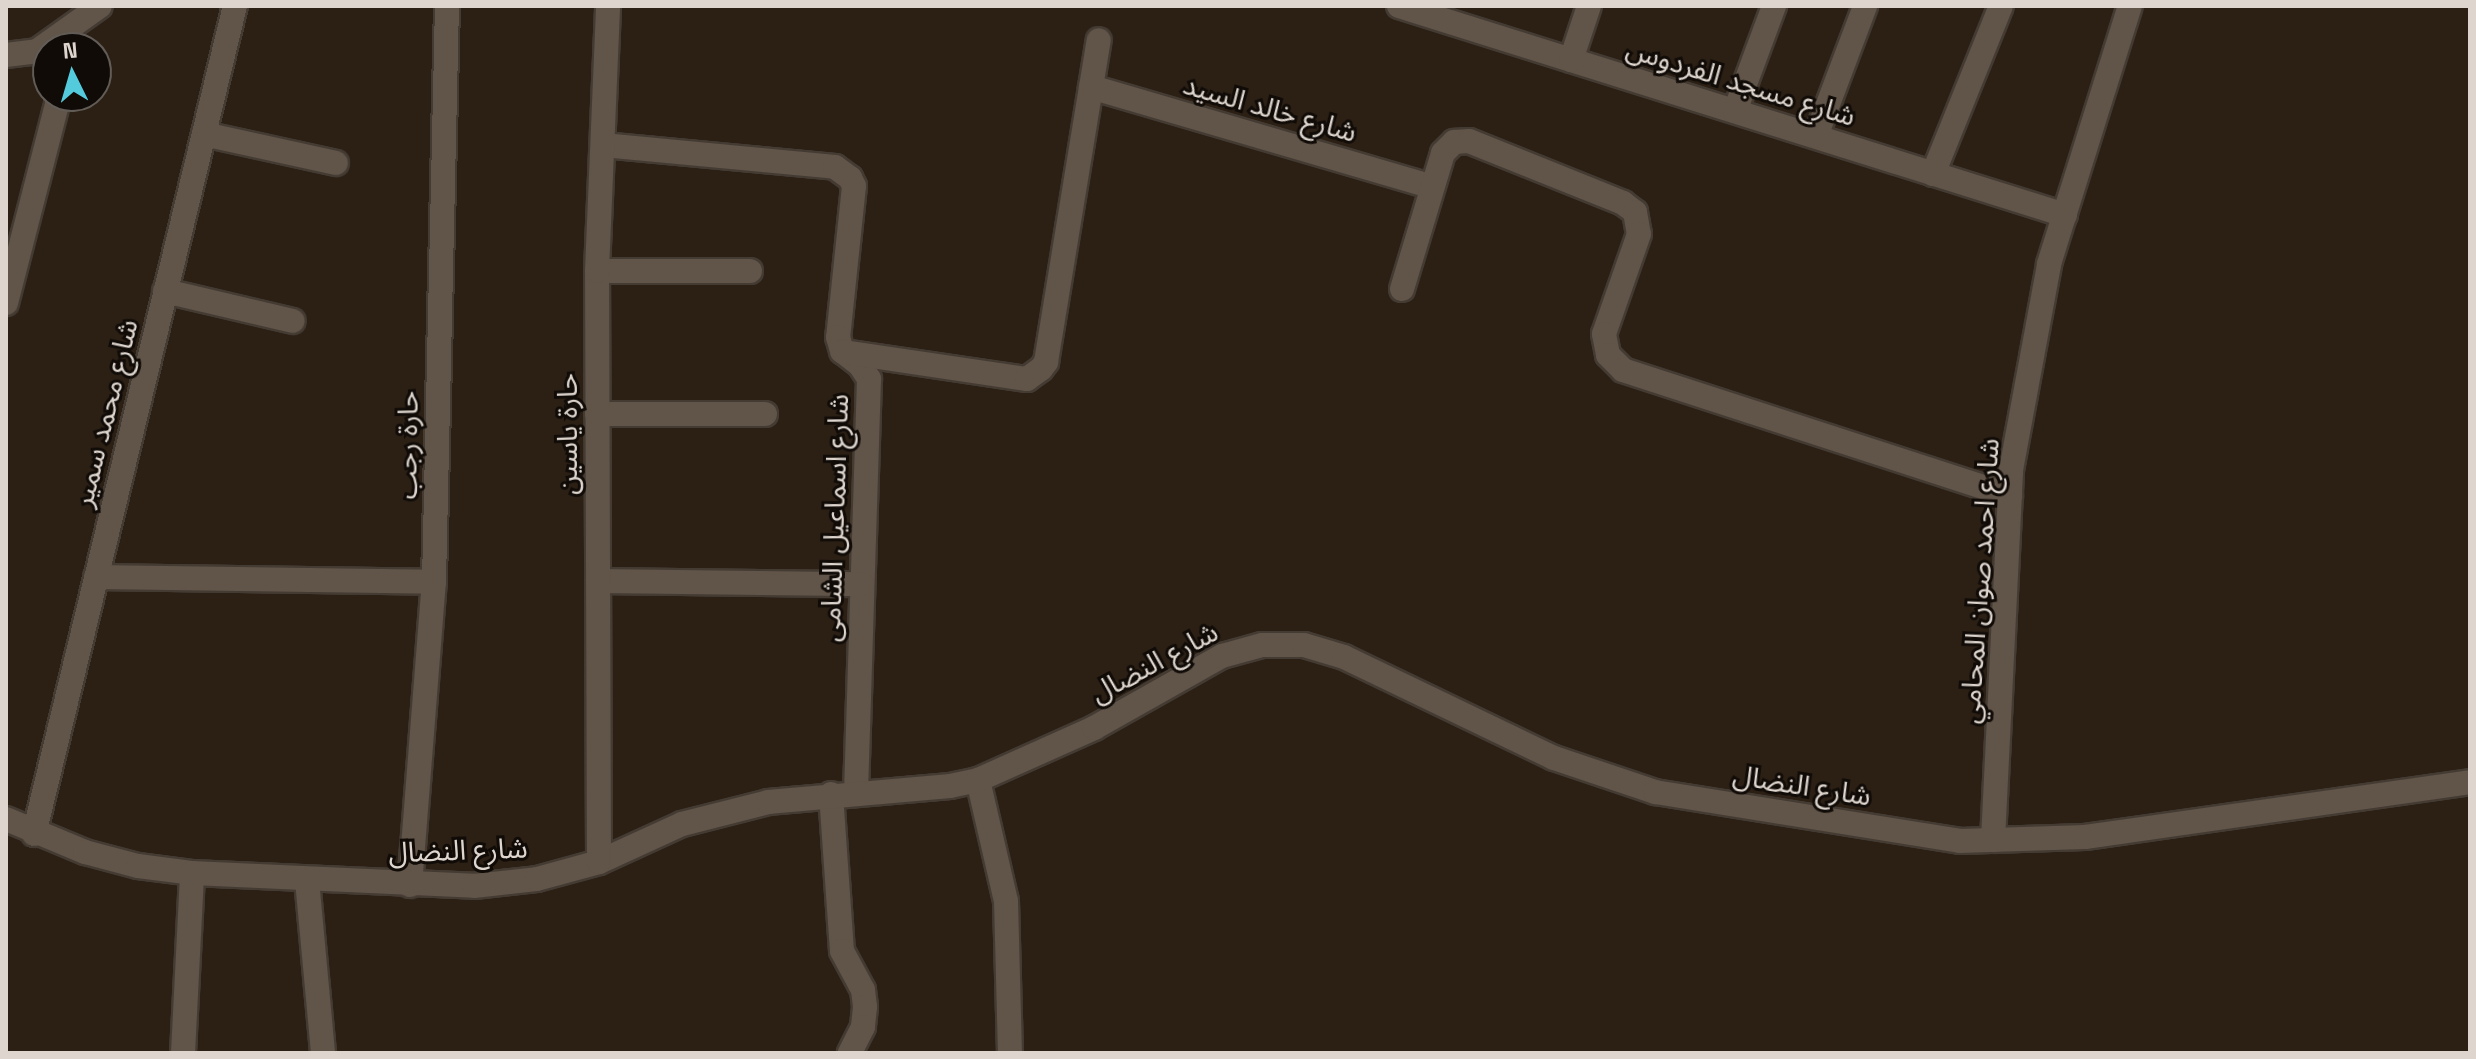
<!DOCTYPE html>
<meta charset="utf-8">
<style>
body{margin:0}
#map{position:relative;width:2476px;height:1059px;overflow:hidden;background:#2c2015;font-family:"Space Grotesk","Noto Sans Arabic",sans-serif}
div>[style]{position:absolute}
.roads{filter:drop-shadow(2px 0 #443b33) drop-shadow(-2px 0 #443b33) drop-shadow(0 2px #443b33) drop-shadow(0 -2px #443b33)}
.minor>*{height:24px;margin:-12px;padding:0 12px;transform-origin:12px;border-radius:12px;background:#615448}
span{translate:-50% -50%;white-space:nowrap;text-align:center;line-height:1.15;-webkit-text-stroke:6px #100b07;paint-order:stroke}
.street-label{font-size:28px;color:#ddd5ce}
.frame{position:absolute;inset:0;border:8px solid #ddd5ce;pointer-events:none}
.north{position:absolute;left:32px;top:32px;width:80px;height:80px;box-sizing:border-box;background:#100b07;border:2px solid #625c57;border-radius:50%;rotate:355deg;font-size:22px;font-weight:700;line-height:32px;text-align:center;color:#ddd5ce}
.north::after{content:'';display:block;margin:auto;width:28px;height:36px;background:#54cadd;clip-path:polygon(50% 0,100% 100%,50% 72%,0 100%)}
</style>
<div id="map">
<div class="roads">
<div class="minor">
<div style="left:1399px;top:6px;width:698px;rotate:17.42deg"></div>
<div style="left:6px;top:55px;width:31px;rotate:-7deg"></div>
<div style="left:37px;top:51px;width:77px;rotate:-35.5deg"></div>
<div style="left:1571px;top:60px;width:57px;rotate:-71.6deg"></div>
<div style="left:1091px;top:87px;width:355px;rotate:16.3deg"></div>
<div style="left:1735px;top:111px;width:112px;rotate:-69.6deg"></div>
<div style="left:204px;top:134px;width:135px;rotate:12.4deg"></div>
<div style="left:1816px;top:136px;width:139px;rotate:-69.3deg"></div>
<div style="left:603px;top:145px;width:233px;rotate:5.4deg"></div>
<div style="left:835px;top:167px;width:19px;rotate:36deg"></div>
<div style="left:850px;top:178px;width:9px;rotate:63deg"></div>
<div style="left:854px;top:186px;width:152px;rotate:96deg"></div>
<div style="left:838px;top:337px;width:15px;rotate:74deg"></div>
<div style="left:842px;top:351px;width:23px;rotate:38deg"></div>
<div style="left:860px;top:365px;width:17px;rotate:57deg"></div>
<div style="left:869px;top:379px;width:412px;rotate:91.8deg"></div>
<div style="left:1933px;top:174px;width:181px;rotate:-68deg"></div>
<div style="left:597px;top:271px;width:153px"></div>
<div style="left:1402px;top:289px;width:142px;rotate:-73.2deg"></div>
<div style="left:1443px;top:153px;width:16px;rotate:-45deg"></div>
<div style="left:1454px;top:142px;width:15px;rotate:-4deg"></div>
<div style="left:1469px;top:141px;width:166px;rotate:21.9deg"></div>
<div style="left:1623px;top:203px;width:15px;rotate:37deg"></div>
<div style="left:1635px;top:212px;width:22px;rotate:80deg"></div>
<div style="left:1639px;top:234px;width:106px;rotate:109.3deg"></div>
<div style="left:1604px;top:334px;width:21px;rotate:79deg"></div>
<div style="left:1608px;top:355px;width:21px;rotate:45deg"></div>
<div style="left:1623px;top:370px;width:407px;rotate:18deg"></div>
<div style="left:165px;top:291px;width:131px;rotate:13.2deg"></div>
<div style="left:6px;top:303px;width:214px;rotate:-75.6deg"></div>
<div style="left:844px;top:352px;width:185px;rotate:8.4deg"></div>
<div style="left:1027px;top:379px;width:17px;rotate:-36deg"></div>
<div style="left:1041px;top:369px;width:9px;rotate:-54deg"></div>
<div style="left:1046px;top:362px;width:326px;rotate:-80.7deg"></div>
<div style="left:597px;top:414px;width:168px"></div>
<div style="left:96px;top:577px;width:338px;rotate:0.8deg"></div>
<div style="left:598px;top:581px;width:264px;rotate:0.7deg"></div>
<div style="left:978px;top:780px;width:124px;rotate:77deg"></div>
<div style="left:1006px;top:901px;width:152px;rotate:88.5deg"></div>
<div style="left:831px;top:794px;width:157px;rotate:86deg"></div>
<div style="left:842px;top:951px;width:44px;rotate:61.7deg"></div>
<div style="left:863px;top:990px;width:17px;rotate:83deg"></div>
<div style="left:865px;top:1007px;width:20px;rotate:96deg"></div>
<div style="left:863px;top:1027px;width:29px;rotate:117deg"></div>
<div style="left:6px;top:819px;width:86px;rotate:22.7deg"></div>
<div style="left:85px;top:852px;width:55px;rotate:14.8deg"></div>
<div style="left:138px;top:866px;width:54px;rotate:7.4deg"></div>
<div style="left:192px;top:873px;width:282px;rotate:2.6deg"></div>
<div style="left:474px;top:886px;width:63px;rotate:-6.3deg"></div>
<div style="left:537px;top:879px;width:64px;rotate:-15.3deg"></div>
<div style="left:599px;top:862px;width:91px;rotate:-24.6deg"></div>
<div style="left:682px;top:824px;width:89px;rotate:-14.3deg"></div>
<div style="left:768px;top:802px;width:183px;rotate:-5deg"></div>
<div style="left:950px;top:786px;width:29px;rotate:-12deg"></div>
<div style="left:978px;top:780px;width:127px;rotate:-24.1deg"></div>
<div style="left:1094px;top:728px;width:147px;rotate:-29.4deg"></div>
<div style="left:1222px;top:656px;width:41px;rotate:-15.4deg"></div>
<div style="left:1262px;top:645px;width:42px"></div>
<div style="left:1304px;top:645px;width:42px;rotate:16.7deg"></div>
<div style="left:1344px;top:657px;width:233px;rotate:25.7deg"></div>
<div style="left:1554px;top:758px;width:107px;rotate:18.6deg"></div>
<div style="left:1655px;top:792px;width:309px;rotate:9.1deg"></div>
<div style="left:1960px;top:841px;width:125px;rotate:-1.8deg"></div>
<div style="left:2085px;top:837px;width:389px;rotate:-8.1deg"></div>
<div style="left:34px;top:834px;width:852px;rotate:-76.36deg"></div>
<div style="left:1993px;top:840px;width:370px;rotate:-87.2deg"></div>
<div style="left:2011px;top:470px;width:209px;rotate:-79.5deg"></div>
<div style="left:2049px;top:264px;width:270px;rotate:-72.6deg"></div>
<div style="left:599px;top:862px;width:591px;rotate:-90.19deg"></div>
<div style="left:597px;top:271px;width:265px;rotate:-87.6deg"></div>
<div style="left:307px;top:880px;width:174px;rotate:84.7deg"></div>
<div style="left:410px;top:885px;width:304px;rotate:-85.5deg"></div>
<div style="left:434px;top:582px;width:576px;rotate:-88.71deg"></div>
<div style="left:183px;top:1053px;width:180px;rotate:-87.1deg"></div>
</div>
</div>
<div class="street-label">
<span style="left:1741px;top:82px;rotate:17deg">شارع مسجد الفردوس</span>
<span style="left:1270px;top:108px;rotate:16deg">شارع خالد السيد</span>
<span style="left:105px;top:413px;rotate:-76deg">شارع محمد سمير</span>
<span style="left:567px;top:434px;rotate:-90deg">حارة ياسين</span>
<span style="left:407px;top:445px;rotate:-89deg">حارة رجب</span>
<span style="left:834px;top:518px;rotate:-88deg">شارع اسماعيل الشامى</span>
<span style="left:1979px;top:581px;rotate:-86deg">شارع احمد صوان المحامي</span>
<span style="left:1154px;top:662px;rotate:-28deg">شارع النضال</span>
<span style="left:1802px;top:785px;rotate:9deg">شارع النضال</span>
<span style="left:458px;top:850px;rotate:-2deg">شارع النضال</span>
</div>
<div class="frame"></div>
<div class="north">N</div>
</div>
